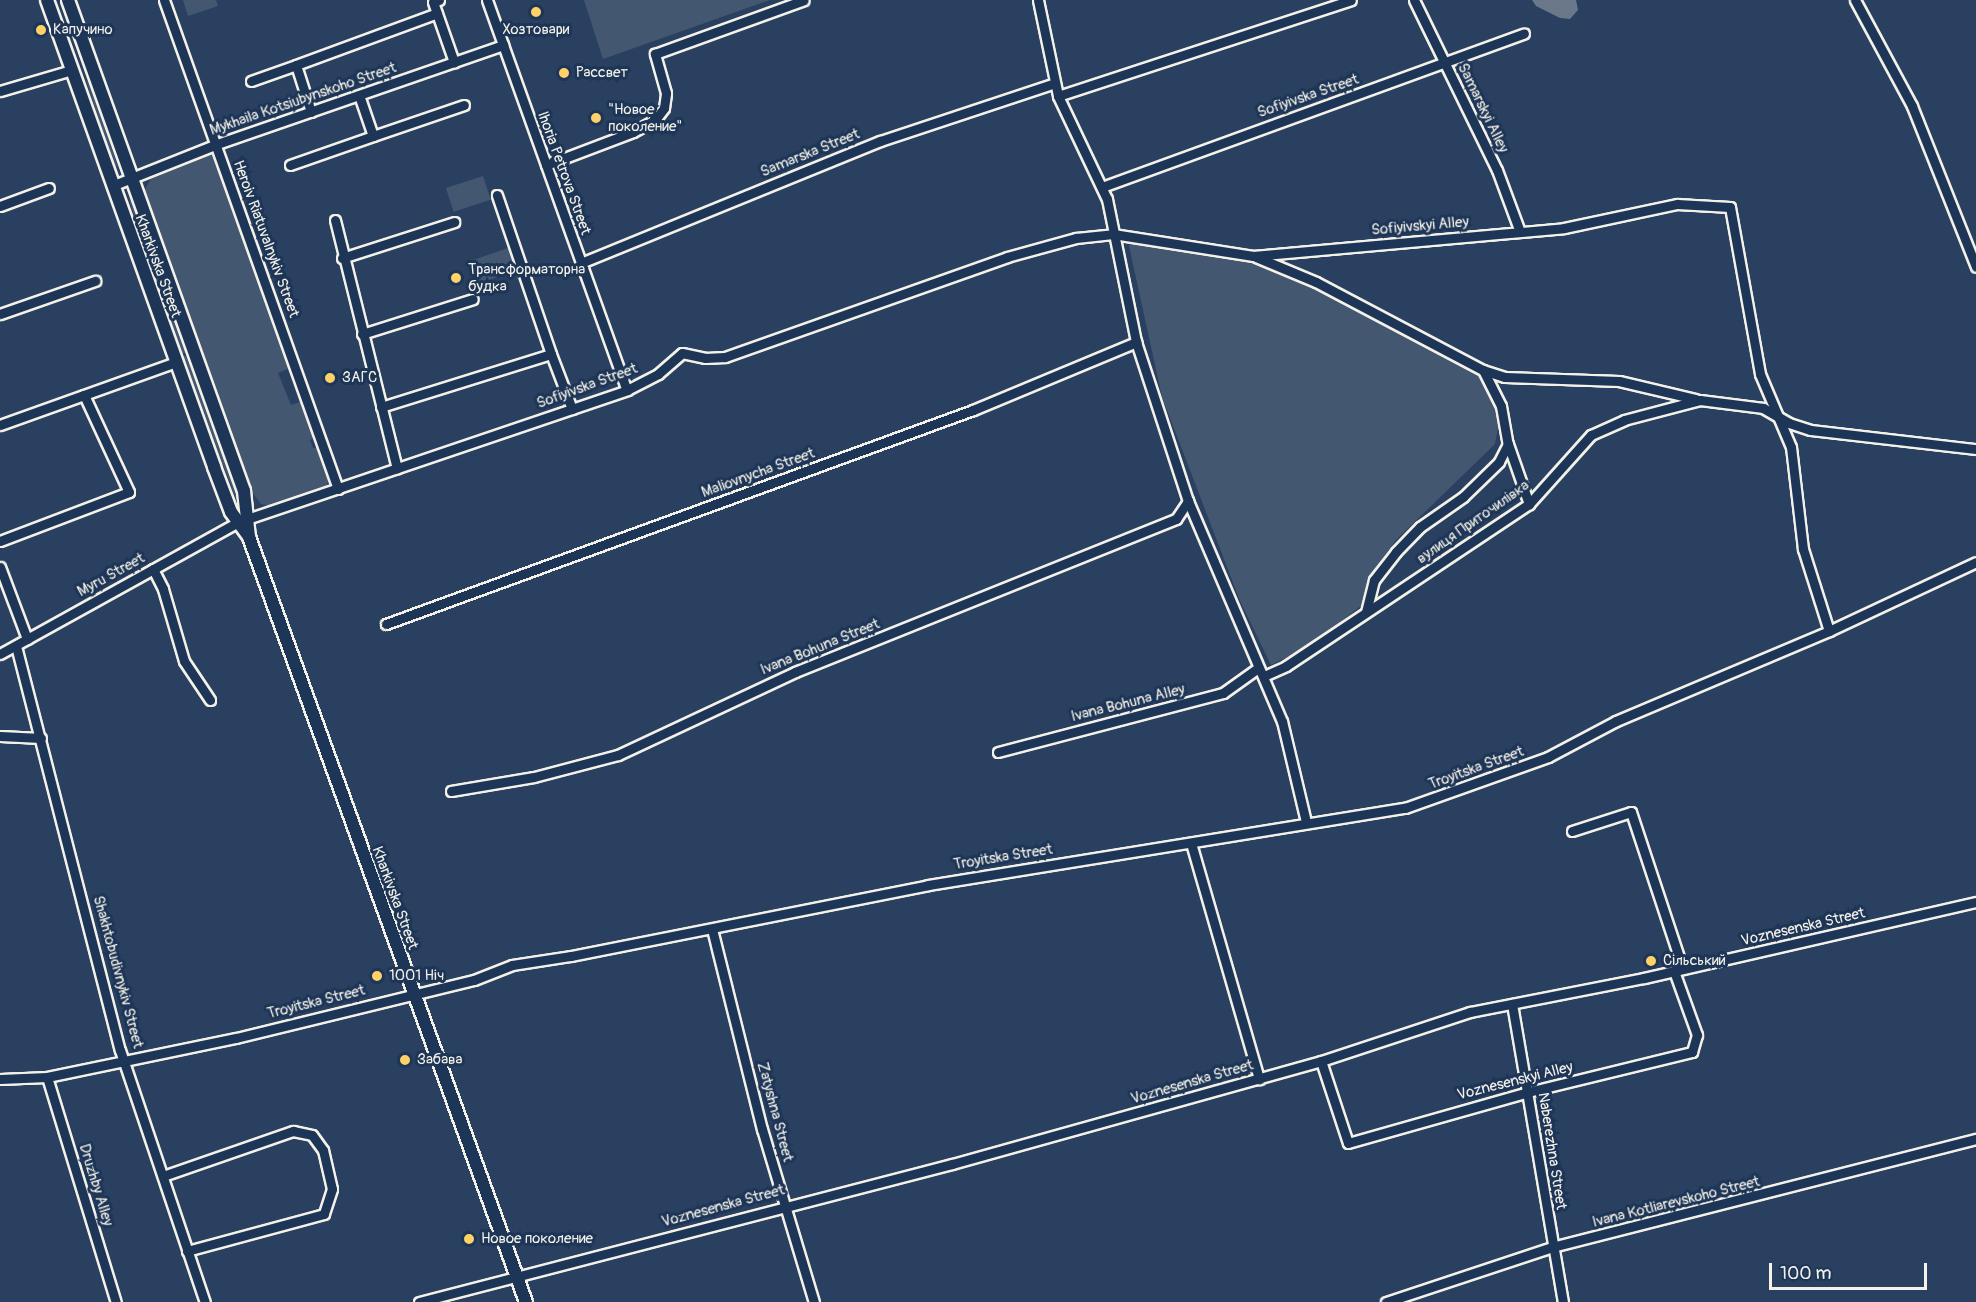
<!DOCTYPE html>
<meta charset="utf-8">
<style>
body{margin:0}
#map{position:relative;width:1976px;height:1302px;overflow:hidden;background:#2a4060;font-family:Pangolin,sans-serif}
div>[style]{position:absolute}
.green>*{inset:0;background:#445771;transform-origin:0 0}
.water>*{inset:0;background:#6a788a}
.roads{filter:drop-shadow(2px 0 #f4f1e8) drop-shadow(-2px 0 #f4f1e8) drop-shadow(0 2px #f4f1e8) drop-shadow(0 -2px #f4f1e8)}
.minor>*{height:9px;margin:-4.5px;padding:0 4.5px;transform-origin:4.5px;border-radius:4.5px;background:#1d3557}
.tertiary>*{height:12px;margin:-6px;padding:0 6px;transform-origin:6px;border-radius:6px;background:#1d3557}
.dots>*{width:16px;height:16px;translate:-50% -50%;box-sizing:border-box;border:3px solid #1d3557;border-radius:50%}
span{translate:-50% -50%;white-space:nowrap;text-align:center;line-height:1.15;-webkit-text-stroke:6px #1d3557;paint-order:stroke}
.poi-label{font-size:15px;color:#f4f1e8}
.left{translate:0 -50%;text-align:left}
.street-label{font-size:15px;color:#f4f1e8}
.scale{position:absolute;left:1769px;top:1263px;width:158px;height:27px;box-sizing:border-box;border:3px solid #f4f1e8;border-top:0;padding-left:8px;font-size:18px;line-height:21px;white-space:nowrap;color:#f4f1e8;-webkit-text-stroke:4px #1d3557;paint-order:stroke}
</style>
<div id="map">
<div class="green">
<div style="clip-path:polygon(183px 0,216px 0,218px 6px,188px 16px)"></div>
<div style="clip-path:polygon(584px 0,770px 0,603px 59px)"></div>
<div style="clip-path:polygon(86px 80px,91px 84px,118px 168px,113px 163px)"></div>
<div style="clip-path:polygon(209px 155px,215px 155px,290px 368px,278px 373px,291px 405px,303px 401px,315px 437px,310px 440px,313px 448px,319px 448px,330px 475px,326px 488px,271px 506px,261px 504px,252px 492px,144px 191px,151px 179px)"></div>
<div style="left:483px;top:176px;width:25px;height:39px;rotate:72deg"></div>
<div style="clip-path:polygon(129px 200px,134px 203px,187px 352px,181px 354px)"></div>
<div style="clip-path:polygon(1135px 234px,1257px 253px,1473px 366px,1486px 381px,1499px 422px,1495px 444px,1396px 540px,1376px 567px,1361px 606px,1309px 646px,1271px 665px,1240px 601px,1162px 397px,1129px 246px)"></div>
<div style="left:508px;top:248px;width:24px;height:39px;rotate:71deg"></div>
<div style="clip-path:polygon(188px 355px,237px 492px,236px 499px,182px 357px)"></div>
</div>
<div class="water">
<div style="clip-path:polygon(1532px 0,1576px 0,1578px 10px,1570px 19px,1560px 18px,1536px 6px)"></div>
</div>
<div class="roads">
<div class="minor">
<div style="left:164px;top:0;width:519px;rotate:70.41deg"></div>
<div style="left:439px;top:0;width:6px;rotate:162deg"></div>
<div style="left:433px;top:2px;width:64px;rotate:70.7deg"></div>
<div style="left:487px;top:0;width:414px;rotate:70.3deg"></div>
<div style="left:1038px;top:0;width:98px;rotate:78.2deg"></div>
<div style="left:1058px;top:96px;width:114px;rotate:64.6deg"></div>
<div style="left:1107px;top:199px;width:146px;rotate:78.5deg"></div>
<div style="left:1136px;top:342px;width:167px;rotate:71.9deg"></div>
<div style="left:1188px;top:501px;width:239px;rotate:66.9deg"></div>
<div style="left:1282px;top:721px;width:104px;rotate:76.6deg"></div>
<div style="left:1414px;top:0;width:189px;rotate:64deg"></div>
<div style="left:1497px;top:170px;width:66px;rotate:69.6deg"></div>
<div style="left:1855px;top:0;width:120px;rotate:61.7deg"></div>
<div style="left:1912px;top:106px;width:173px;rotate:68.3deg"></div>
<div style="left:251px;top:81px;width:48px;rotate:-19.6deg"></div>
<div style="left:0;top:91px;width:75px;rotate:-16.3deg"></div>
<div style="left:1058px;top:96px;width:308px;rotate:-18.1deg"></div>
<div style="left:311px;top:112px;width:49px;rotate:-107.7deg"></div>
<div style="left:296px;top:65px;width:150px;rotate:-20.2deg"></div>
<div style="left:373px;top:136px;width:96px;rotate:-18.8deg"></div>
<div style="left:290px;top:165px;width:88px;rotate:-19.3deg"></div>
<div style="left:373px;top:136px;width:43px;rotate:-108.9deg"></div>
<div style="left:546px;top:165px;width:93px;rotate:-20.8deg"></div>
<div style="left:633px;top:132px;width:25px;rotate:-29deg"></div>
<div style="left:655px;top:120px;width:15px;rotate:-53deg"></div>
<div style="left:664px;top:108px;width:15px;rotate:-82deg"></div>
<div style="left:666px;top:93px;width:41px;rotate:-105.8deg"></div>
<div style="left:655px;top:54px;width:158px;rotate:-19.9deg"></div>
<div style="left:114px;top:185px;width:111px;rotate:-21.7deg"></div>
<div style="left:217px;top:144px;width:303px;rotate:-19.1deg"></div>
<div style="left:1102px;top:187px;width:449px;rotate:-20deg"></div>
<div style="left:0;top:206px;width:52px;rotate:-20.2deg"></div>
<div style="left:335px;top:220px;width:256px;rotate:76deg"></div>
<div style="left:1256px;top:257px;width:65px;rotate:22.6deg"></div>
<div style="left:1316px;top:282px;width:189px;rotate:27.8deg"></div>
<div style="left:1483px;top:370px;width:40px;rotate:63.4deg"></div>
<div style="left:1501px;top:406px;width:39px;rotate:80deg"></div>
<div style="left:1508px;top:444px;width:20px;rotate:117deg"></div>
<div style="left:1499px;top:462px;width:50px;rotate:135.8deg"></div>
<div style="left:1463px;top:497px;width:52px;rotate:145.1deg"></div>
<div style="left:1420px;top:527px;width:35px;rotate:134deg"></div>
<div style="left:1396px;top:552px;width:36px;rotate:128deg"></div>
<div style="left:1374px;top:580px;width:32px;rotate:104deg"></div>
<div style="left:342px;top:258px;width:118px;rotate:-17.8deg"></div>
<div style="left:581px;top:263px;width:323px;rotate:-22.2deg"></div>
<div style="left:880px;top:141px;width:184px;rotate:-18.3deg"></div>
<div style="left:0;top:314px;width:101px;rotate:-19.2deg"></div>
<div style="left:362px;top:334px;width:116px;rotate:-17.5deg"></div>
<div style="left:551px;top:354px;width:59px;rotate:69.1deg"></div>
<div style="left:1483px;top:370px;width:23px;rotate:18deg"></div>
<div style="left:1505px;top:377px;width:114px;rotate:2deg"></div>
<div style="left:1619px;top:381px;width:79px;rotate:13.2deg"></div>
<div style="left:381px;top:407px;width:178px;rotate:-17.3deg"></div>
<div style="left:551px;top:354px;width:168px;rotate:-108.8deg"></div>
<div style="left:0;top:425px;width:187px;rotate:-19.7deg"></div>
<div style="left:1508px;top:444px;width:64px;rotate:70.7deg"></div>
<div style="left:0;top:541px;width:138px;rotate:-20.8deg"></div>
<div style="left:129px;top:492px;width:107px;rotate:-114.9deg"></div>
<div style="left:0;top:567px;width:77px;rotate:69.4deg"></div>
<div style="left:153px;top:569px;width:22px;rotate:63deg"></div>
<div style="left:163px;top:589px;width:75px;rotate:73.7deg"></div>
<div style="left:184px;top:661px;width:47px;rotate:56.3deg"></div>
<div style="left:386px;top:624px;width:625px;rotate:-20.03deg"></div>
<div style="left:973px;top:410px;width:177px;rotate:-22.6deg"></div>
<div style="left:16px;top:646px;width:417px;rotate:75.6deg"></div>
<div style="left:120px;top:1050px;width:266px;rotate:71.4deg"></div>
<div style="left:0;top:654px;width:272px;rotate:-29deg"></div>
<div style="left:238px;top:522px;width:411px;rotate:-18.7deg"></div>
<div style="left:627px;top:390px;width:35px;rotate:-27deg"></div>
<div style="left:658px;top:374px;width:32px;rotate:-41deg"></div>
<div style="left:682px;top:353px;width:24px;rotate:12deg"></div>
<div style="left:705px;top:358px;width:20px;rotate:-3deg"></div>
<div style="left:725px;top:357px;width:299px;rotate:-19.5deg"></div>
<div style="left:1007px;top:257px;width:72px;rotate:-15.4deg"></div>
<div style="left:1076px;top:238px;width:37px;rotate:-6deg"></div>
<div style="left:1113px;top:234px;width:142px;rotate:8.9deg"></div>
<div style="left:1253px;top:256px;width:312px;rotate:-5.1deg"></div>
<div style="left:1564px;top:228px;width:116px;rotate:-12deg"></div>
<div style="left:1677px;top:204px;width:53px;rotate:3.2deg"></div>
<div style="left:1730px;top:207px;width:170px;rotate:79.8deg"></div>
<div style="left:1760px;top:374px;width:79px;rotate:67deg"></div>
<div style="left:1791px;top:447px;width:103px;rotate:83.3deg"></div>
<div style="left:1803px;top:549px;width:86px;rotate:72.4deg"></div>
<div style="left:1264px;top:676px;width:24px;rotate:-24deg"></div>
<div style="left:1286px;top:666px;width:292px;rotate:-33.7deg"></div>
<div style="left:1529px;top:504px;width:93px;rotate:-48.1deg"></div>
<div style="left:1591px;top:435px;width:36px;rotate:-24deg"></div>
<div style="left:1624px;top:420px;width:79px;rotate:-14.7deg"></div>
<div style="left:1700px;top:400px;width:64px;rotate:7.2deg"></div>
<div style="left:1763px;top:408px;width:30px;rotate:30deg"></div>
<div style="left:1789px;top:423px;width:23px;rotate:18deg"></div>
<div style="left:1811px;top:430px;width:166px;rotate:6.6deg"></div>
<div style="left:0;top:736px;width:41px;rotate:2.8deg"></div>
<div style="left:998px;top:752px;width:233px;rotate:-14.7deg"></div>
<div style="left:1223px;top:693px;width:43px;rotate:-35.5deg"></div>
<div style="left:451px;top:791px;width:84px;rotate:-9.6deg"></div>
<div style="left:534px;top:777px;width:87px;rotate:-14.7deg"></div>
<div style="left:618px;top:755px;width:195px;rotate:-25.1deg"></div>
<div style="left:795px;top:672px;width:411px;rotate:-21.9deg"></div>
<div style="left:1176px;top:519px;width:22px;rotate:-56deg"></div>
<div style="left:1572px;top:831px;width:62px;rotate:-17.9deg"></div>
<div style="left:1631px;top:812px;width:165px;rotate:71.7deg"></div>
<div style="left:1191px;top:843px;width:246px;rotate:73.9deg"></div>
<div style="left:712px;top:929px;width:206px;rotate:76deg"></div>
<div style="left:762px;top:1129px;width:181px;rotate:73.3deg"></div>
<div style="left:1512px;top:1004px;width:302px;rotate:80.3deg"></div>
<div style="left:1321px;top:1061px;width:86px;rotate:71.8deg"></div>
<div style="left:1348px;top:1143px;width:187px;rotate:-15.8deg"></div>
<div style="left:1528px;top:1092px;width:169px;rotate:-13.7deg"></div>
<div style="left:1692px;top:1052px;width:18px;rotate:-74deg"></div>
<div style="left:1697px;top:1035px;width:68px;rotate:-109.8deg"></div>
<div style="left:47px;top:1077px;width:235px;rotate:73deg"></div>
<div style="left:0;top:1079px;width:47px;rotate:-2.4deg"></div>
<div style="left:47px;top:1077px;width:193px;rotate:-11.7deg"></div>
<div style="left:236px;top:1038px;width:245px;rotate:-13.7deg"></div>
<div style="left:474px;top:980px;width:41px;rotate:-21.5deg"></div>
<div style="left:512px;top:965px;width:60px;rotate:-8.7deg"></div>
<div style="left:571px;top:956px;width:364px;rotate:-11.2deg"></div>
<div style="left:928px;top:885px;width:483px;rotate:-9.2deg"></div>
<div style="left:1405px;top:808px;width:152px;rotate:-19.6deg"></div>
<div style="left:1548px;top:757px;width:77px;rotate:-27.9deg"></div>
<div style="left:1616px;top:721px;width:231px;rotate:-22.9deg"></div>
<div style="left:1829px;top:631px;width:162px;rotate:-25.1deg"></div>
<div style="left:163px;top:1176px;width:138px;rotate:-19.1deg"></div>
<div style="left:293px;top:1131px;width:19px;rotate:12deg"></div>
<div style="left:312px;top:1135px;width:19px;rotate:54deg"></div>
<div style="left:323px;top:1150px;width:40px;rotate:77deg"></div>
<div style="left:332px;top:1189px;width:26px;rotate:108deg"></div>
<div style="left:324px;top:1214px;width:142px;rotate:164.9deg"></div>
<div style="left:419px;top:1302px;width:551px;rotate:-14.52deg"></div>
<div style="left:952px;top:1164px;width:383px;rotate:-15.6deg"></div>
<div style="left:1321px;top:1061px;width:157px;rotate:-18.2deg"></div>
<div style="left:1470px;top:1012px;width:177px;rotate:-11.1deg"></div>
<div style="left:1644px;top:978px;width:341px;rotate:-12.9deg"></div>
<div style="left:1386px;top:1302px;width:175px;rotate:-18.3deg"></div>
<div style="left:1552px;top:1247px;width:438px;rotate:-14.3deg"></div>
</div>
<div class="tertiary">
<div style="left:47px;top:0;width:496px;rotate:70.3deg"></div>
<div style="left:214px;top:467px;width:48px;rotate:69.3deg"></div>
<div style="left:231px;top:512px;width:31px;rotate:54deg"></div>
<div style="left:249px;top:537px;width:814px;rotate:70.1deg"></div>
<div style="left:68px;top:0;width:522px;rotate:70.28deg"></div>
<div style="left:244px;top:491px;width:46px;rotate:83.8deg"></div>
</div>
</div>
<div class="dots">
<div style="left:536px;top:12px;background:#ffd166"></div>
<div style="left:41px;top:30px;background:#ffd166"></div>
<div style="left:564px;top:73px;background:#ffd166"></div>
<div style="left:596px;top:118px;background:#ffd166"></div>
<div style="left:456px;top:278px;background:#ffd166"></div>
<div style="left:330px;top:378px;background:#ffd166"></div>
<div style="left:1651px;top:961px;background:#ffd166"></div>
<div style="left:377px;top:976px;background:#ffd166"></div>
<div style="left:405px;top:1060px;background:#ffd166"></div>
<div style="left:469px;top:1239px;background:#ffd166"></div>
</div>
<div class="poi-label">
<span class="left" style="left:53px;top:30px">Капучино</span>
<span style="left:536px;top:30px">Хозтовари</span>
<span class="left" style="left:576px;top:73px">Рассвет</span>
<span class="left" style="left:608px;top:118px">"Новое<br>поколение"</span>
<span class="left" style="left:468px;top:278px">Трансформаторна<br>будка</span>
<span class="left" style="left:342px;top:378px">ЗАГС</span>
<span class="left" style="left:1663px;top:961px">Сільський</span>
<span class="left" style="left:389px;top:976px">1001 Ніч</span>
<span class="left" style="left:417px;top:1060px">Забава</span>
<span class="left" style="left:481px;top:1239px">Новое поколение</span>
</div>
<div class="street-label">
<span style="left:1308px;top:96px;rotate:-19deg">Sofiyivska Street</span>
<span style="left:303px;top:99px;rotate:-19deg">Mykhaila Kotsiubynskoho Street</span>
<span style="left:1483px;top:108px;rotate:64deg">Samarskyi Alley</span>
<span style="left:810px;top:153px;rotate:-22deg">Samarska Street</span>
<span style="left:564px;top:173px;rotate:70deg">Ihoria Petrova Street</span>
<span style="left:1420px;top:226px;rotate:-5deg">Sofiyivskyi Alley</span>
<span style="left:266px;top:239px;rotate:70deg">Heroiv Riatuvalnykiv Street</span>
<span style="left:158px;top:266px;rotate:70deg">Kharkivska Street</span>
<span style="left:587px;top:386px;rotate:-20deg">Sofiyivska Street</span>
<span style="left:758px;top:473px;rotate:-20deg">Maliovnycha Street</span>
<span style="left:1473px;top:522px;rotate:-35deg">вулиця Приточилівка</span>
<span style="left:111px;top:575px;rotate:-29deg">Myru Street</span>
<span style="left:820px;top:647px;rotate:-22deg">Ivana Bohuna Street</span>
<span style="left:1128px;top:703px;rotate:-14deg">Ivana Bohuna Alley</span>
<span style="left:1476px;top:768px;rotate:-20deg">Troyitska Street</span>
<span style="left:1003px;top:857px;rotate:-9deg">Troyitska Street</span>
<span style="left:395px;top:898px;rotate:70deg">Kharkivska Street</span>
<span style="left:1803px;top:927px;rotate:-13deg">Voznesenska Street</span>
<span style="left:118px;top:972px;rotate:75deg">Shakhtobudivnykiv Street</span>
<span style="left:316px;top:1002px;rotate:-14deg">Troyitska Street</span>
<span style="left:1515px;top:1081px;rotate:-14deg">Voznesenskyi Alley</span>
<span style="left:1192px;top:1082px;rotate:-16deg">Voznesenska Street</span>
<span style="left:775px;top:1112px;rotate:75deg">Zatyshna Street</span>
<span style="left:1552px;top:1151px;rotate:81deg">Naberezhna Street</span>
<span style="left:96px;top:1185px;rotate:73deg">Druzhby Alley</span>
<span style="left:1676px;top:1202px;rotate:-14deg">Ivana Kotliarevskoho Street</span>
<span style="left:723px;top:1206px;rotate:-15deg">Voznesenska Street</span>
</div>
<div class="scale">100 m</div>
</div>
